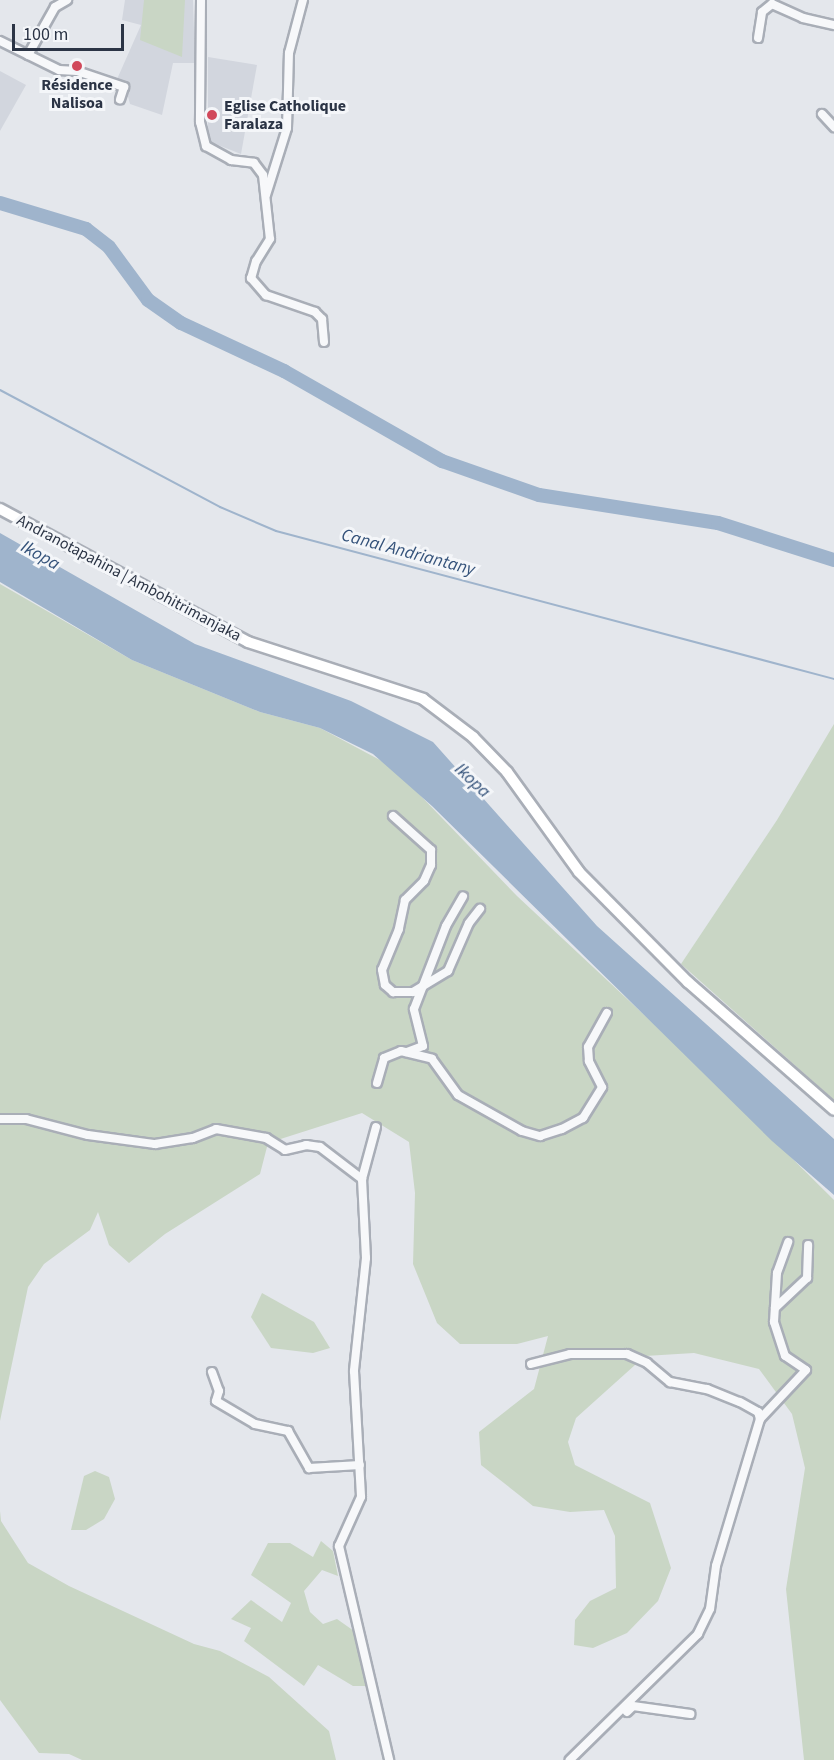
<!DOCTYPE html>
<meta charset="utf-8">
<style>
body{margin:0}
#map{position:relative;width:834px;height:1760px;overflow:hidden;background:#e4e7ec;font-family:"Source Sans 3",sans-serif}
div>[style]{position:absolute}
.built>*{inset:0;background:#d2d6de}
.green>*{inset:0;background:#c9d6c5}
.water>*{inset:0;background:#9fb4cc}
.stream>*{height:2px;margin:-1px;padding:0 1px;transform-origin:1px;border-radius:1px;background:#9fb4cc}
.river>*{height:14px;margin:-7px;padding:0 7px;transform-origin:7px;border-radius:7px;background:#9fb4cc}
.roads{filter:drop-shadow(2px 0 #a9aeb7) drop-shadow(-2px 0 #a9aeb7) drop-shadow(0 2px #a9aeb7) drop-shadow(0 -2px #a9aeb7)}
.minor>*{height:8px;margin:-4px;padding:0 4px;transform-origin:4px;border-radius:4px;background:#f7f8fa}
.major>*{height:10px;margin:-5px;padding:0 5px;transform-origin:5px;border-radius:5px;background:#fff}
.dots>*{width:16px;height:16px;translate:-50% -50%;box-sizing:border-box;border:3px solid #f4f6f9;border-radius:50%}
span{translate:-50% -50%;white-space:nowrap;text-align:center;line-height:1.15;-webkit-text-stroke:6px #f4f6f9;paint-order:stroke}
.poi-label{font-size:16px;color:#2b3445;font-weight:700}
.left{translate:0 -50%;text-align:left}
.street-label{font-size:16px;color:#2b3445}
.water-label{font-size:18px;color:#34527a;font-style:italic}
.scale{position:absolute;left:12px;top:24px;width:112px;height:27px;box-sizing:border-box;border:3px solid #2b3445;border-top:0;padding-left:8px;font-size:18px;line-height:21px;white-space:nowrap;color:#2b3445;-webkit-text-stroke:4px #f4f6f9;paint-order:stroke}
</style>
<div id="map">
<div class="built">
<div style="clip-path:polygon(125px 0,193px 0,195px 63px,173px 63px,162px 115px,130px 104px,127px 93px,114px 86px,141px 25px,122px 20px)"></div>
<div style="clip-path:polygon(208px 57px,257px 65px,241px 154px,208px 141px)"></div>
<div style="clip-path:polygon(0 71px,26px 85px,0 131px)"></div>
</div>
<div class="green">
<div style="clip-path:polygon(144px 0,185px 0,182px 57px,140px 40px)"></div>
<div style="clip-path:polygon(0 584px,132px 660px,260px 712px,320px 728px,393px 767px,517px 896px,700px 1067px,834px 1200px,834px 1760px,804px 1760px,786px 1589px,805px 1468px,792px 1414px,759px 1369px,694px 1353px,645px 1356px,576px 1418px,568px 1442px,575px 1465px,650px 1503px,671px 1568px,658px 1601px,627px 1633px,593px 1648px,574px 1645px,575px 1620px,590px 1601px,616px 1588px,615px 1536px,604px 1510px,570px 1512px,533px 1506px,481px 1465px,479px 1432px,534px 1389px,548px 1336px,517px 1344px,460px 1344px,437px 1323px,413px 1264px,415px 1193px,409px 1142px,362px 1113px,268px 1143px,260px 1174px,165px 1234px,129px 1263px,109px 1245px,98px 1212px,90px 1230px,44px 1264px,28px 1287px,0 1421px)"></div>
<div style="clip-path:polygon(834px 724px,834px 1100px,681px 964px,777px 820px)"></div>
<div style="clip-path:polygon(262px 1293px,314px 1322px,330px 1348px,313px 1353px,271px 1348px,251px 1317px)"></div>
<div style="clip-path:polygon(95px 1471px,109px 1477px,115px 1499px,104px 1519px,86px 1530px,71px 1530px,84px 1476px)"></div>
<div style="clip-path:polygon(0 1511px,1px 1521px,28px 1563px,69px 1586px,194px 1644px,220px 1651px,269px 1677px,329px 1731px,336px 1760px,82px 1760px,69px 1754px,39px 1753px,0 1700px)"></div>
<div style="clip-path:polygon(321px 1541px,333px 1551px,338px 1576px,322px 1570px,304px 1591px,310px 1612px,323px 1624px,337px 1619px,354px 1631px,367px 1686px,353px 1686px,318px 1665px,304px 1686px,244px 1641px,251px 1628px,231px 1619px,251px 1600px,282px 1622px,291px 1603px,251px 1575px,268px 1543px,290px 1543px,313px 1557px)"></div>
</div>
<div class="water">
<div style="clip-path:polygon(0 533px,195px 644px,351px 701px,433px 742px,597px 926px,834px 1139px,834px 1195px,772px 1141px,432px 806px,373px 754px,320px 728px,260px 712px,132px 660px,0 582px)"></div>
</div>
<div class="stream">
<div style="left:0;top:390px;width:249px;rotate:28deg"></div>
<div style="left:220px;top:507px;width:61px;rotate:23.2deg"></div>
<div style="left:276px;top:531px;width:577px;rotate:14.85deg"></div>
</div>
<div class="river">
<div style="left:0;top:203px;width:90px;rotate:16.8deg"></div>
<div style="left:86px;top:229px;width:29px;rotate:38deg"></div>
<div style="left:109px;top:247px;width:66px;rotate:53.7deg"></div>
<div style="left:148px;top:300px;width:40px;rotate:34.9deg"></div>
<div style="left:181px;top:323px;width:114px;rotate:25deg"></div>
<div style="left:284px;top:371px;width:182px;rotate:29.7deg"></div>
<div style="left:442px;top:461px;width:103px;rotate:19.3deg"></div>
<div style="left:539px;top:495px;width:181px;rotate:8.9deg"></div>
<div style="left:718px;top:523px;width:122px;rotate:17.7deg"></div>
</div>
<div class="roads">
<div class="minor">
<div style="left:201px;top:0;width:122px;rotate:90.5deg"></div>
<div style="left:200px;top:122px;width:25px;rotate:76deg"></div>
<div style="left:206px;top:146px;width:29px;rotate:29deg"></div>
<div style="left:231px;top:160px;width:23px;rotate:7deg"></div>
<div style="left:254px;top:163px;width:15px;rotate:53deg"></div>
<div style="left:263px;top:175px;width:64px;rotate:83.8deg"></div>
<div style="left:270px;top:239px;width:26px;rotate:122deg"></div>
<div style="left:256px;top:261px;width:18px;rotate:106deg"></div>
<div style="left:251px;top:278px;width:23px;rotate:49deg"></div>
<div style="left:266px;top:295px;width:52px;rotate:19.1deg"></div>
<div style="left:315px;top:312px;width:10px;rotate:45deg"></div>
<div style="left:322px;top:319px;width:23px;rotate:85deg"></div>
<div style="left:758px;top:38px;width:26px;rotate:-81deg"></div>
<div style="left:762px;top:12px;width:13px;rotate:-39deg"></div>
<div style="left:772px;top:4px;width:34px;rotate:24deg"></div>
<div style="left:803px;top:18px;width:32px;rotate:13deg"></div>
<div style="left:0;top:41px;width:66px;rotate:26.2deg"></div>
<div style="left:59px;top:70px;width:18px;rotate:3deg"></div>
<div style="left:77px;top:71px;width:50px;rotate:18.8deg"></div>
<div style="left:124px;top:87px;width:13px;rotate:108deg"></div>
<div style="left:28px;top:55px;width:55px;rotate:-60.6deg"></div>
<div style="left:55px;top:7px;width:14px;rotate:-30deg"></div>
<div style="left:822px;top:114px;width:18px;rotate:47deg"></div>
<div style="left:266px;top:195px;width:70px;rotate:-72.6deg"></div>
<div style="left:287px;top:128px;width:75px;rotate:-88.5deg"></div>
<div style="left:289px;top:53px;width:55px;rotate:-75.2deg"></div>
<div style="left:393px;top:816px;width:51px;rotate:41.8deg"></div>
<div style="left:431px;top:850px;width:15px;rotate:90deg"></div>
<div style="left:431px;top:865px;width:17px;rotate:114deg"></div>
<div style="left:424px;top:881px;width:27px;rotate:135deg"></div>
<div style="left:405px;top:900px;width:30px;rotate:102deg"></div>
<div style="left:399px;top:929px;width:44px;rotate:112.5deg"></div>
<div style="left:382px;top:970px;width:15px;rotate:79deg"></div>
<div style="left:385px;top:985px;width:11px;rotate:41deg"></div>
<div style="left:393px;top:992px;width:20px"></div>
<div style="left:413px;top:992px;width:41px;rotate:-31deg"></div>
<div style="left:448px;top:971px;width:52px;rotate:-66.4deg"></div>
<div style="left:469px;top:923px;width:18px;rotate:-52deg"></div>
<div style="left:407px;top:1052px;width:17px;rotate:-21deg"></div>
<div style="left:423px;top:1046px;width:38px;rotate:-104deg"></div>
<div style="left:414px;top:1009px;width:89px;rotate:-68.9deg"></div>
<div style="left:446px;top:926px;width:34px;rotate:-60deg"></div>
<div style="left:377px;top:1083px;width:26px;rotate:-74deg"></div>
<div style="left:384px;top:1058px;width:18px;rotate:-22deg"></div>
<div style="left:401px;top:1051px;width:32px;rotate:14deg"></div>
<div style="left:432px;top:1059px;width:44px;rotate:54.2deg"></div>
<div style="left:458px;top:1095px;width:73px;rotate:29.4deg"></div>
<div style="left:522px;top:1131px;width:19px;rotate:16deg"></div>
<div style="left:540px;top:1136px;width:23px;rotate:-18deg"></div>
<div style="left:562px;top:1129px;width:24px;rotate:-28deg"></div>
<div style="left:583px;top:1118px;width:36px;rotate:-58deg"></div>
<div style="left:602px;top:1087px;width:29px;rotate:-117deg"></div>
<div style="left:589px;top:1061px;width:14px;rotate:-94deg"></div>
<div style="left:588px;top:1047px;width:39px;rotate:-61deg"></div>
<div style="left:0;top:1119px;width:26px"></div>
<div style="left:26px;top:1119px;width:64px;rotate:14.5deg"></div>
<div style="left:88px;top:1135px;width:68px;rotate:7.7deg"></div>
<div style="left:155px;top:1144px;width:38px;rotate:-9deg"></div>
<div style="left:193px;top:1138px;width:25px;rotate:-21deg"></div>
<div style="left:216px;top:1129px;width:51px;rotate:10.2deg"></div>
<div style="left:266px;top:1138px;width:22px;rotate:32deg"></div>
<div style="left:285px;top:1150px;width:22px;rotate:-13deg"></div>
<div style="left:306px;top:1145px;width:14px;rotate:8deg"></div>
<div style="left:320px;top:1147px;width:53px;rotate:37.3deg"></div>
<div style="left:376px;top:1127px;width:54px;rotate:105.1deg"></div>
<div style="left:362px;top:1179px;width:79px;rotate:87.1deg"></div>
<div style="left:366px;top:1258px;width:114px;rotate:96.1deg"></div>
<div style="left:354px;top:1371px;width:126px;rotate:86.8deg"></div>
<div style="left:361px;top:1497px;width:54px;rotate:114.2deg"></div>
<div style="left:339px;top:1546px;width:220px;rotate:76.8deg"></div>
<div style="left:775px;top:1308px;width:44px;rotate:-43.2deg"></div>
<div style="left:807px;top:1278px;width:33px;rotate:-88deg"></div>
<div style="left:531px;top:1364px;width:40px;rotate:-14.4deg"></div>
<div style="left:570px;top:1354px;width:57px"></div>
<div style="left:627px;top:1354px;width:22px;rotate:24deg"></div>
<div style="left:647px;top:1363px;width:30px;rotate:40deg"></div>
<div style="left:670px;top:1382px;width:38px;rotate:11deg"></div>
<div style="left:707px;top:1389px;width:35px;rotate:22deg"></div>
<div style="left:740px;top:1402px;width:21px;rotate:29deg"></div>
<div style="left:758px;top:1412px;width:7px;rotate:74deg"></div>
<div style="left:760px;top:1419px;width:153px;rotate:106.7deg"></div>
<div style="left:716px;top:1566px;width:43px;rotate:97.9deg"></div>
<div style="left:710px;top:1609px;width:28px;rotate:116deg"></div>
<div style="left:698px;top:1634px;width:180px;rotate:135.5deg"></div>
<div style="left:212px;top:1372px;width:20px;rotate:70deg"></div>
<div style="left:219px;top:1391px;width:10px;rotate:107deg"></div>
<div style="left:216px;top:1401px;width:45px;rotate:30.5deg"></div>
<div style="left:255px;top:1424px;width:34px;rotate:12deg"></div>
<div style="left:288px;top:1431px;width:43px;rotate:60.4deg"></div>
<div style="left:309px;top:1468px;width:51px;rotate:-3.4deg"></div>
<div style="left:760px;top:1419px;width:67px;rotate:-46.8deg"></div>
<div style="left:806px;top:1370px;width:25px;rotate:-146deg"></div>
<div style="left:785px;top:1356px;width:36px;rotate:-108deg"></div>
<div style="left:774px;top:1322px;width:49px;rotate:-86.5deg"></div>
<div style="left:777px;top:1273px;width:33px;rotate:-70deg"></div>
<div style="left:627px;top:1712px;width:8px;rotate:-45deg"></div>
<div style="left:633px;top:1706px;width:58px;rotate:8deg"></div>
</div>
<div class="major">
<div style="left:0;top:509px;width:281px;rotate:28.2deg"></div>
<div style="left:248px;top:642px;width:184px;rotate:18deg"></div>
<div style="left:423px;top:699px;width:63px;rotate:37.2deg"></div>
<div style="left:473px;top:737px;width:49px;rotate:45.8deg"></div>
<div style="left:507px;top:772px;width:123px;rotate:54.2deg"></div>
<div style="left:579px;top:872px;width:155px;rotate:45.3deg"></div>
<div style="left:688px;top:982px;width:194px;rotate:41.2deg"></div>
</div>
</div>
<div class="dots">
<div style="left:77px;top:66px;background:#d1495b"></div>
<div style="left:212px;top:115px;background:#d1495b"></div>
</div>
<div class="poi-label">
<span style="left:77px;top:94px">Résidence<br>Nalisoa</span>
<span class="left" style="left:224px;top:115px">Eglise Catholique<br>Faralaza</span>
</div>
<div class="street-label">
<span style="left:129px;top:578px;rotate:28deg">Andranotapahina | Ambohitrimanjaka</span>
</div>
<div class="water-label">
<span style="left:408px;top:553px;rotate:15deg">Canal Andriantany</span>
<span style="left:40px;top:556px;rotate:29deg">Ikopa</span>
<span style="left:472px;top:781px;rotate:43deg">Ikopa</span>
</div>
<div class="scale">100 m</div>
</div>
